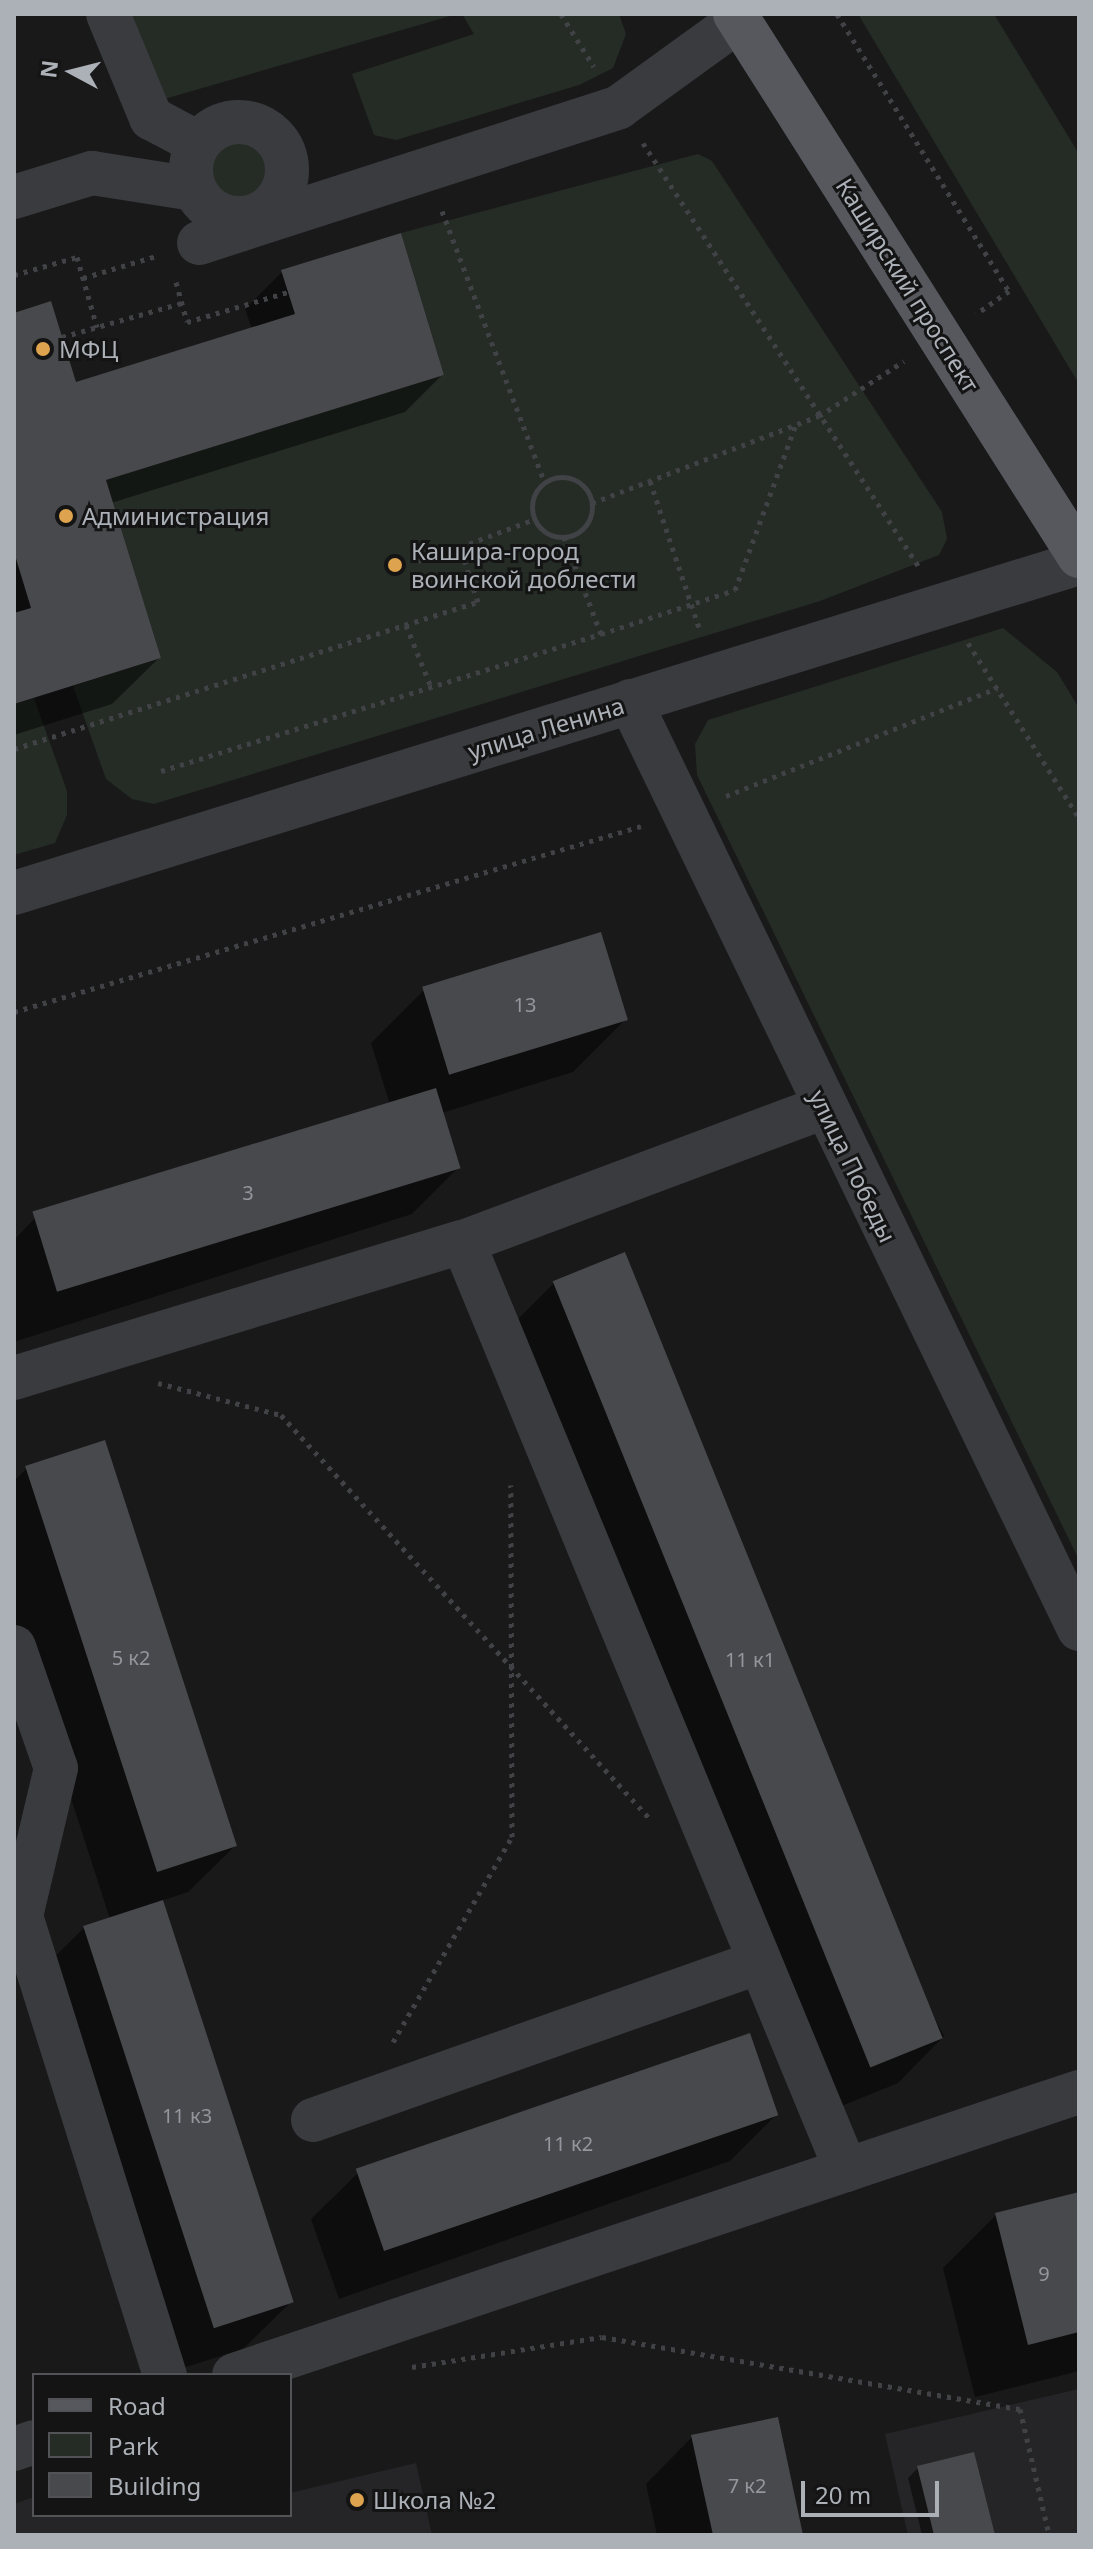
<!DOCTYPE html>
<meta charset="utf-8">
<style>
body{margin:0}
#map{position:relative;width:1093px;height:2549px;overflow:hidden;background:#19191a;font-family:"Noto Sans",sans-serif}
div>[style]{position:absolute}
.built>*{inset:0;background:#252527}
.green>*{inset:0;background:#252c25}
.round{border-radius:50%}
.shadow>*{inset:0;background:#0007}
.building>*{inset:0;background:#48494c;transform-origin:0 0}
.path>*{height:5px;margin-top:-2.5px;transform-origin:0;background:repeating-linear-gradient(90deg,#404246 0 4px,transparent 0 10px)}
.path>.ring{margin:-2.5px;padding:0;box-sizing:content-box;background:none;border:5px solid #404246;border-radius:50%}
.minor>*{height:44px;margin:-22px;padding:0 22px;transform-origin:22px;border-radius:22px;background:#3a3b3f}
.minor>.ring{margin:-22px;padding:0;box-sizing:content-box;background:none;border:44px solid #3a3b3f;border-radius:50%}
.major>*{height:44px;margin:-22px;padding:0 22px;transform-origin:22px;border-radius:22px;background:#56585d}
.dots>*{width:22px;height:22px;translate:-50% -50%;box-sizing:border-box;border:4px solid #141415;border-radius:50%}
span{translate:-50% -50%;white-space:nowrap;text-align:center;line-height:1.15;-webkit-text-stroke:6px #141415;paint-order:stroke}
.number-label{font-size:20px;color:#93979d}
.number-label span{-webkit-text-stroke-width:0}
.street-label{font-size:24px;color:#acb1b8}
.poi-label{font-size:24px;color:#acb1b8}
.left{translate:0 -50%;text-align:left}
.frame{position:absolute;inset:0;border:16px solid #acb1b8;pointer-events:none}
.legend{position:absolute;left:32px;top:2373px;width:260px;height:144px;box-sizing:border-box;background:#141415;border:2px solid #515356;margin:0;padding:10px 14px;list-style:none;font-size:24px;color:#acb1b8}
.legend li{display:flex;align-items:center;gap:16px;height:40px}
.legend b{width:40px;border:2px solid #515356}
.north{position:absolute;left:32px;top:32px;width:80px;height:80px;-webkit-text-stroke:6px #141415;paint-order:stroke;rotate:277deg;font-size:22px;font-weight:700;line-height:32px;text-align:center;color:#acb1b8}
.north::after{content:'';display:block;margin:auto;width:28px;height:36px;background:#acb1b8;clip-path:polygon(50% 0,100% 100%,50% 72%,0 100%)}
.scale{position:absolute;left:801px;top:2481px;width:138px;height:36px;box-sizing:border-box;border:4px solid #acb1b8;border-top:0;padding-left:10px;font-size:24px;line-height:28px;white-space:nowrap;color:#acb1b8;-webkit-text-stroke:6px #141415;paint-order:stroke}
</style>
<div id="map">
<div class="built">
<div style="clip-path:polygon(1079px 2389px,1079px 2535px,908px 2535px,885px 2434px)"></div>
<div style="clip-path:polygon(416px 2463px,432px 2535px,14px 2535px,14px 2504px,34px 2497px,34px 2515px,290px 2515px,290px 2493px)"></div>
</div>
<div class="green">
<div style="clip-path:polygon(132px 14px,457px 14px,161px 100px)"></div>
<div style="clip-path:polygon(462px 14px,619px 14px,626px 34px,613px 68px,579px 85px,396px 140px,374px 135px,352px 74px,474px 34px)"></div>
<div style="clip-path:polygon(858px 14px,994px 14px,1079px 154px,1079px 384px)"></div>
<div class="round" style="left:208px;top:140px;width:60px;height:60px"></div>
<div style="clip-path:polygon(698px 154px,712px 161px,942px 512px,947px 539px,939px 555px,820px 601px,154px 804px,132px 799px,106px 779px,73px 686px,161px 658px,106px 480px,444px 375px,401px 233px)"></div>
<div style="clip-path:polygon(1003px 628px,1057px 672px,1079px 708px,1079px 1560px,697px 775px,695px 744px,708px 720px)"></div>
<div style="clip-path:polygon(34px 698px,67px 791px,67px 815px,55px 843px,14px 855px,14px 704px)"></div>
</div>
<div class="shadow">
<div style="clip-path:polygon(282px 272px,442px 375px,405px 412px,111px 503px,159px 658px,112px 704px,14px 735px,14px 315px,75px 384px,252px 329px,245px 309px)"></div>
<div style="clip-path:polygon(424px 990px,626px 1019px,573px 1072px,442px 1113px,459px 1167px,412px 1214px,14px 1342px,14px 1240px,35px 1218px,390px 1105px,371px 1043px)"></div>
<div style="clip-path:polygon(554px 1283px,944px 2036px,898px 2083px,827px 2112px,507px 1330px)"></div>
<div style="clip-path:polygon(26px 1469px,235px 1846px,188px 1892px,161px 1901px,290px 2303px,243px 2349px,164px 2374px,37px 1974px,84px 1928px,110px 1919px,14px 1622px,14px 1481px)"></div>
<div style="clip-path:polygon(776px 2115px,730px 2161px,339px 2299px,311px 2219px,358px 2173px)"></div>
<div style="clip-path:polygon(1079px 2194px,1079px 2371px,975px 2397px,943px 2268px,996px 2215px)"></div>
<div style="clip-path:polygon(692px 2437px,800px 2535px,657px 2535px,646px 2484px)"></div>
<div style="clip-path:polygon(918px 2468px,993px 2535px,922px 2535px,908px 2478px)"></div>
</div>
<div class="building">
<div style="clip-path:polygon(401px 233px,444px 375px,106px 480px,161px 658px,14px 704px,14px 613px,31px 608px,14px 552px,14px 313px,51px 301px,76px 382px,295px 314px,281px 270px)"></div>
<div style="left:601px;top:932px;width:92px;height:187px;rotate:73deg"></div>
<div style="left:436px;top:1088px;width:84px;height:422px;rotate:73deg"></div>
<div style="left:625px;top:1252px;width:848px;height:78px;rotate:68deg"></div>
<div style="left:105px;top:1440px;width:427px;height:84px;rotate:72deg"></div>
<div style="left:163px;top:1900px;width:423px;height:84px;rotate:72deg"></div>
<div style="left:750px;top:2033px;width:87px;height:417px;rotate:71deg"></div>
<div style="clip-path:polygon(1079px 2192px,1079px 2332px,1028px 2345px,995px 2213px)"></div>
<div style="clip-path:polygon(778px 2417px,803px 2535px,713px 2535px,691px 2435px)"></div>
<div style="clip-path:polygon(974px 2452px,995px 2535px,934px 2535px,917px 2466px)"></div>
</div>
<div class="path">
<div style="left:561px;top:14px;width:62px;rotate:58.1deg"></div>
<div style="left:837px;top:14px;width:326px;rotate:58.2deg"></div>
<div style="left:1009px;top:291px;width:40px;rotate:145.1deg"></div>
<div style="left:643px;top:143px;width:506px;rotate:56.94deg"></div>
<div style="left:442px;top:211px;width:291px;rotate:69.3deg"></div>
<div style="left:14px;top:275px;width:66px;rotate:-15.9deg"></div>
<div style="left:77px;top:257px;width:73px;rotate:74.1deg"></div>
<div style="left:83px;top:278px;width:76px;rotate:-16.8deg"></div>
<div style="left:176px;top:282px;width:41px;rotate:74.6deg"></div>
<div style="left:187px;top:322px;width:105px;rotate:-16.5deg"></div>
<div style="left:62px;top:337px;width:125px;rotate:-15.8deg"></div>
<div class="ring" style="left:532px;top:477px;width:55px;height:55px"></div>
<div style="left:650px;top:481px;width:160px;rotate:71.5deg"></div>
<div style="left:592px;top:503px;width:243px;rotate:-21deg"></div>
<div style="left:819px;top:416px;width:101px;rotate:-32.9deg"></div>
<div style="left:418px;top:561px;width:44px;rotate:-18.4deg"></div>
<div style="left:406px;top:625px;width:67px;rotate:68deg"></div>
<div style="left:601px;top:634px;width:141px;rotate:-18.2deg"></div>
<div style="left:735px;top:590px;width:174px;rotate:-69.8deg"></div>
<div style="left:968px;top:643px;width:207px;rotate:57.6deg"></div>
<div style="left:14px;top:749px;width:487px;rotate:-17.6deg"></div>
<div style="left:478px;top:602px;width:58px;rotate:-108.1deg"></div>
<div style="left:460px;top:547px;width:80px;rotate:-20.5deg"></div>
<div style="left:161px;top:771px;width:461px;rotate:-17.3deg"></div>
<div style="left:601px;top:634px;width:104px;rotate:-110.9deg"></div>
<div style="left:726px;top:796px;width:292px;rotate:-21.7deg"></div>
<div style="left:14px;top:1012px;width:654px;rotate:-16.52deg"></div>
<div style="left:158px;top:1383px;width:127px;rotate:14.6deg"></div>
<div style="left:281px;top:1415px;width:547px;rotate:47.59deg"></div>
<div style="left:393px;top:2042px;width:237px;rotate:-59.9deg"></div>
<div style="left:512px;top:1837px;width:352px;rotate:-90.2deg"></div>
<div style="left:412px;top:2367px;width:192px;rotate:-9deg"></div>
<div style="left:602px;top:2337px;width:424px;rotate:9.8deg"></div>
<div style="left:1020px;top:2409px;width:129px;rotate:77deg"></div>
</div>
<div class="minor">
<div style="left:108px;top:14px;width:113px;rotate:67.5deg"></div>
<div style="left:151px;top:118px;width:53px;rotate:28deg"></div>
<div class="ring" style="left:191px;top:122px;width:52px;height:52px"></div>
<div style="left:14px;top:197px;width:82px;rotate:-17.1deg"></div>
<div style="left:92px;top:173px;width:103px;rotate:8.9deg"></div>
<div style="left:199px;top:243px;width:441px;rotate:-17.9deg"></div>
<div style="left:619px;top:107px;width:148px;rotate:-35.9deg"></div>
<div style="left:630px;top:701px;width:1031px;rotate:64.18deg"></div>
<div style="left:14px;top:893px;width:1115px;rotate:-17.22deg"></div>
<div style="left:463px;top:1242px;width:1004px;rotate:67.57deg"></div>
<div style="left:14px;top:1378px;width:469px;rotate:-16.9deg"></div>
<div style="left:463px;top:1242px;width:386px;rotate:-20.5deg"></div>
<div style="left:14px;top:1647px;width:128px;rotate:70.9deg"></div>
<div style="left:56px;top:1768px;width:152px;rotate:103.3deg"></div>
<div style="left:21px;top:1916px;width:481px;rotate:72.6deg"></div>
<div style="left:313px;top:2120px;width:474px;rotate:-19.5deg"></div>
<div style="left:234px;top:2375px;width:891px;rotate:-18.52deg"></div>
<div style="left:14px;top:2449px;width:21px;rotate:-19deg"></div>
</div>
<div class="major">
<div style="left:735px;top:14px;width:642px;rotate:57.6deg"></div>
</div>
<div class="dots">
<div style="left:43px;top:349px;background:#dda34e"></div>
<div style="left:66px;top:516px;background:#dda34e"></div>
<div style="left:395px;top:565px;background:#dda34e"></div>
<div style="left:357px;top:2500px;background:#dda34e"></div>
</div>
<div class="number-label">
<span style="left:525px;top:1004px">13</span>
<span style="left:248px;top:1192px">3</span>
<span style="left:131px;top:1657px">5 к2</span>
<span style="left:750px;top:1659px">11 к1</span>
<span style="left:187px;top:2115px">11 к3</span>
<span style="left:568px;top:2143px">11 к2</span>
<span style="left:1044px;top:2273px">9</span>
<span style="left:747px;top:2485px">7 к2</span>
</div>
<div class="street-label">
<span style="left:908px;top:285px;rotate:58deg">Каширский проспект</span>
<span style="left:546px;top:728px;rotate:-17deg">улица Ленина</span>
<span style="left:853px;top:1166px;rotate:64deg">улица Победы</span>
</div>
<div class="poi-label">
<span class="left" style="left:59px;top:349px">МФЦ</span>
<span class="left" style="left:82px;top:516px">Администрация</span>
<span class="left" style="left:411px;top:565px">Кашира-город<br>воинской доблести</span>
<span class="left" style="left:373px;top:2500px">Школа №2</span>
</div>
<div class="frame"></div>
<ul class="legend">
<li><b style="height:10px;background:#56585d"></b>Road</li>
<li><b style="height:22px;background:#252c25"></b>Park</li>
<li><b style="height:22px;background:#48494c"></b>Building</li>
</ul>
<div class="north">N</div>
<div class="scale">20 m</div>
</div>
